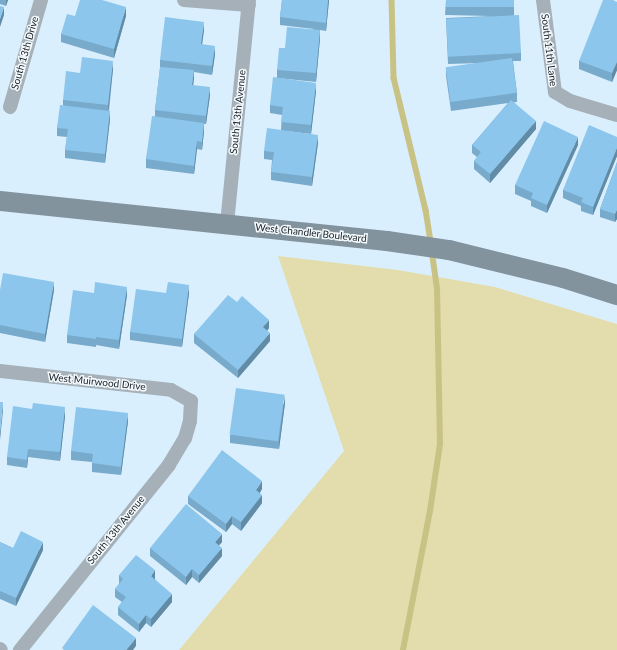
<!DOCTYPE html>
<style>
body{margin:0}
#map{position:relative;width:617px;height:650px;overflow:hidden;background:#daeffd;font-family:Lato,sans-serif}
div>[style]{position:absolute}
.green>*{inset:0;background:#e3ddad}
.stream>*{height:5.5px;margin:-2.75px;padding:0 2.75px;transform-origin:2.75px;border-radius:2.75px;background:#c9c285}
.minor>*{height:14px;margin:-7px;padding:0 7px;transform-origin:7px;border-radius:7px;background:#a5b0b8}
.secondary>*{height:20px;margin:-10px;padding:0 10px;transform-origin:10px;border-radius:10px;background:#83939e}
.wall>*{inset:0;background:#78aacb}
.shaded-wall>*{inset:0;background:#628ba5}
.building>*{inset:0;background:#8cc6ec;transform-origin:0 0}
span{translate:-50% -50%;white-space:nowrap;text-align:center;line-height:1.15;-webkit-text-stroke:3px #f5fafd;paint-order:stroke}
.street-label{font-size:10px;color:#141d24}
</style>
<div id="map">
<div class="green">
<div style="clip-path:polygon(278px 256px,398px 270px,495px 287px,617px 324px,617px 650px,179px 650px,344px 451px)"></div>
</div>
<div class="stream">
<div style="left:392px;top:0;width:78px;rotate:88.5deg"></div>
<div style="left:394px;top:78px;width:136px;rotate:76.4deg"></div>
<div style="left:426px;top:210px;width:33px;rotate:81deg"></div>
<div style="left:403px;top:650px;width:142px;rotate:-79deg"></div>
<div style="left:430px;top:511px;width:68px;rotate:-81.5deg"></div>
<div style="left:440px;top:444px;width:155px;rotate:-91.1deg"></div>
<div style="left:437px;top:289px;width:37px;rotate:-98deg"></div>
</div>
<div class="minor">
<div style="left:184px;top:0;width:65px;rotate:4.4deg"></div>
<div style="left:543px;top:0;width:93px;rotate:82.6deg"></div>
<div style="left:555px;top:92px;width:17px;rotate:31deg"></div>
<div style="left:570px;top:101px;width:49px;rotate:16.6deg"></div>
<div style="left:10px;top:107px;width:111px;rotate:-73.8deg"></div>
<div style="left:227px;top:224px;width:225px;rotate:-84.4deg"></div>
<div style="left:0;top:371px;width:172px;rotate:6.3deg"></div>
<div style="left:171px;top:390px;width:23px;rotate:29deg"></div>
<div style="left:191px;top:401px;width:20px;rotate:93deg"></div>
<div style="left:190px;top:421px;width:18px;rotate:106deg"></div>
<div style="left:185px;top:438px;width:31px;rotate:121deg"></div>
<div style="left:169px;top:465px;width:238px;rotate:128.8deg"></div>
<div style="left:0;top:649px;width:1px;rotate:45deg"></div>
</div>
<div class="secondary">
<div style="left:0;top:201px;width:389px;rotate:5.9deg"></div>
<div style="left:387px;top:241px;width:63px;rotate:8.3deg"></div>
<div style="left:449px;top:250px;width:117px;rotate:13.8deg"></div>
<div style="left:563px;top:278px;width:57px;rotate:17.5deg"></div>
</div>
<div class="wall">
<div style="clip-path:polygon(0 0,8px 0,6px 6px,0 4px)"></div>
<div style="clip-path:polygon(282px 0,329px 0,326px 31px,320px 30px,320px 38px,316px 82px,277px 78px,277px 70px,285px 48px,314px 29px,280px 25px,280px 17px)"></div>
<div style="clip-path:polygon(446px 0,514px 0,514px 15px,521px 53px,521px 61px,513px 61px,517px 93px,517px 102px,514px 102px,536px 129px,490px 183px,474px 169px,474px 161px,477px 157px,472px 153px,472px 145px,508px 103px,451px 111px,446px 76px,446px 68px,481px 63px,448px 64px,446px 18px,491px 16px,445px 15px)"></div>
<div style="clip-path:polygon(617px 2px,617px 70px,612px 82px,579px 69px,579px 61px)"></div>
<div style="clip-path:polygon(75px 16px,126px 16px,114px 58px,61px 42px,61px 34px)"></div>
<div style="clip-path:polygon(204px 30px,202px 44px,215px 54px,212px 75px,194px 72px,193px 85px,210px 95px,206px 124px,204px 124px,204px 131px,202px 150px,197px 149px,194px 174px,146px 168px,146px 159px,155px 116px,155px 110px,160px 68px,160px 60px)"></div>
<div style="clip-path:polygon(113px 69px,109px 111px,110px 119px,105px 163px,65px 158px,65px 150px,67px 137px,57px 136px,57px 128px,63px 106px,63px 100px)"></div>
<div style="clip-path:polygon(316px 91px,311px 134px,286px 131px,318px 143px,312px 186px,271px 180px,271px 172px,272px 160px,264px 159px,264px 151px,281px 130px,282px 115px,270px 113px,270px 105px)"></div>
<div style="clip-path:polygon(617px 137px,617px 156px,593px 215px,581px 211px,581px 206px,563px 198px,563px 190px)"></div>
<div style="clip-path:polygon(578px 145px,547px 213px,531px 206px,531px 201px,515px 194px,515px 185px)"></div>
<div style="clip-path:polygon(617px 162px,617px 219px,615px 222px,600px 217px,600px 209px)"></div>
<div style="clip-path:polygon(0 290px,54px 290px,45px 342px,0 333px)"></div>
<div style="clip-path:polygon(94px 293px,127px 295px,119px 349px,96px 345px,96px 347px,67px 343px,67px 335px)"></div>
<div style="clip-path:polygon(166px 293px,189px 293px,182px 347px,130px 340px,130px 332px)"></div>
<div style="clip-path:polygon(237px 302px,269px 328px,267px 331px,270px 341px,238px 378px,194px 343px,194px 334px)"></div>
<div style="clip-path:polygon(285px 403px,279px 449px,230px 443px,230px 435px)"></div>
<div style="clip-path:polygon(32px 409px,65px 416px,60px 461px,28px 457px,27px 468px,7px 465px,7px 457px)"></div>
<div style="clip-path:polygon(128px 421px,121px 475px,92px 472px,92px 462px,71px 460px,71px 451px)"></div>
<div style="clip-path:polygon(262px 489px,260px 493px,262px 503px,241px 531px,232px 524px,226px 532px,188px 504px,188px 496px)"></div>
<div style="clip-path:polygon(0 542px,13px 548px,43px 550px,16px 606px,0 599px)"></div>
<div style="clip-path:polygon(222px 542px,219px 545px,222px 556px,199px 583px,192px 577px,186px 585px,150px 556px,150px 548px)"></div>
<div style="clip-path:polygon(119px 575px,155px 579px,172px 602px,151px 627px,146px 623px,139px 632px,118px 615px,118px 607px,122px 602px,115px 597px,115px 589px,119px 584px)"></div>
</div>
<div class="shaded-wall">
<div style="clip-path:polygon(6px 0,8px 0,6px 6px)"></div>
<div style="clip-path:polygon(328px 0,329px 0,326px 31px,326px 23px)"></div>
<div style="clip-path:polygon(4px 7px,4px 15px,0 27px,0 19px)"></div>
<div style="clip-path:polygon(126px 7px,126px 16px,114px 58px,114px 49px)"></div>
<div style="clip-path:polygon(204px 22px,204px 30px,201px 52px,201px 44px)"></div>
<div style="clip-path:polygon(320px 30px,320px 38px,316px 82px,316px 73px)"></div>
<div style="clip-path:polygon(215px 46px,215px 54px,212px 75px,212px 66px)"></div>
<div style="clip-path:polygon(113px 61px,113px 69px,108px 113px,108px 105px)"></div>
<div style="clip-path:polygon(617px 62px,617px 70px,612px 82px,612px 73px)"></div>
<div style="clip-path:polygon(194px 70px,194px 79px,192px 93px,192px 85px)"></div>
<div style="clip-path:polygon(316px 83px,316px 91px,311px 134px,311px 125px)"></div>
<div style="clip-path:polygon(210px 87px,210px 95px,206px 124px,206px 116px)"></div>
<div style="clip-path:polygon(110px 111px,110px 119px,105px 163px,105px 154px)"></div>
<div style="clip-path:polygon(536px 121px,536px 129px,490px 183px,490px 174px)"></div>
<div style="clip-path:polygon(204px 123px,204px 131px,202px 150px,202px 142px)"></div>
<div style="clip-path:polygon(318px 135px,318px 143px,312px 186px,312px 177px)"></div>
<div style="clip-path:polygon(578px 137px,578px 145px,547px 213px,547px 205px)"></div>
<div style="clip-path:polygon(197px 141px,197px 149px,194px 174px,194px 166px)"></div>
<div style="clip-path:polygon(617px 148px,617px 156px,593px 215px,593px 207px)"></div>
<div style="clip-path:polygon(617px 210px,617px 219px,615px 222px,615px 214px)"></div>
<div style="clip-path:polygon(54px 282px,54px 290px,45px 342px,45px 334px)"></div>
<div style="clip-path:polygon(189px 285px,189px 293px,182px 347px,182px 339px)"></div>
<div style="clip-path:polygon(127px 287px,127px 295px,119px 349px,119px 340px)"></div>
<div style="clip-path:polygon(269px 320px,269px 328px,263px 336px,263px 327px)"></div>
<div style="clip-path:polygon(270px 333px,270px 341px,238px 378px,238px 370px)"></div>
<div style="clip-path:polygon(285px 395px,285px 403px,279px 449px,279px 441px)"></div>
<div style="clip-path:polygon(3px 402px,3px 410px,0 440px,0 432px)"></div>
<div style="clip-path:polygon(65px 407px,65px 416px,60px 461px,60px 452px)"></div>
<div style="clip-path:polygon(128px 413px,128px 421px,121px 475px,121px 467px)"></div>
<div style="clip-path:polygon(28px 449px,28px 457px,27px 468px,27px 460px)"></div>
<div style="clip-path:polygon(262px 481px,262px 489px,256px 498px,256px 490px)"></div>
<div style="clip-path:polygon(262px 495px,262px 503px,241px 531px,241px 522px)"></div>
<div style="clip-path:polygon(232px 516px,232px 524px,226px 532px,226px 524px)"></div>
<div style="clip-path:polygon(222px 534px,222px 542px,215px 550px,215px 542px)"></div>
<div style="clip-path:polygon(43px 542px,43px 550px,16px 606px,16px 598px)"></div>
<div style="clip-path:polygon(222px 548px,222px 556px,199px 583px,199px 575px)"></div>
<div style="clip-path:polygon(192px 569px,192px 577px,186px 585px,186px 577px)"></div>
<div style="clip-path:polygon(155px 570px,155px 579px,151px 584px,151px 576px)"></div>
<div style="clip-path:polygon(172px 594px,172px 602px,151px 627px,151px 619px)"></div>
<div style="clip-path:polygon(146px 615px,146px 623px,139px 632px,139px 624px)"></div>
<div style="clip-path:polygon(136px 638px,136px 646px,133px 650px,126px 650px)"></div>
</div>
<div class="building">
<div style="clip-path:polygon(80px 0,102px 0,126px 7px,114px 49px,61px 34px,67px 14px,75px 16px)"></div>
<div style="clip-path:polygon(282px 0,328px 0,326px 23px,280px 17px)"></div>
<div style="left:446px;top:0;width:68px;height:7px"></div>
<div style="clip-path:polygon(603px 0,613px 0,617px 2px,617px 62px,612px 73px,579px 61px)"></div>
<div style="clip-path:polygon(0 6px,4px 7px,0 19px)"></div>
<div style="left:519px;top:15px;width:38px;height:73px;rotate:87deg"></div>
<div style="clip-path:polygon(165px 17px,204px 22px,201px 44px,215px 46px,212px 66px,160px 60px)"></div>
<div style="clip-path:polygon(287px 27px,320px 30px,316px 73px,277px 70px,279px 48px,285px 48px)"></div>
<div style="clip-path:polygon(82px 57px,113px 61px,108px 105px,63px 100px,66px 71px,80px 73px)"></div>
<div style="left:512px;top:58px;width:35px;height:67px;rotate:82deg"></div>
<div style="clip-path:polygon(160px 67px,194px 70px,192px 85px,210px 87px,206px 116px,155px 110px)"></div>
<div style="clip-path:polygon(273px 77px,316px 83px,311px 125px,281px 122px,283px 107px,270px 105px)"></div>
<div style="clip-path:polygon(511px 100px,536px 121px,490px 174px,474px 161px,481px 152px,472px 145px)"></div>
<div style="clip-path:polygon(60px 105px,110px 111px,105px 154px,65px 150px,68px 129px,57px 128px)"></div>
<div style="clip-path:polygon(152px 116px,204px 123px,202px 142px,197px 141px,194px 166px,146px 159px)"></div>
<div style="clip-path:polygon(544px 121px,578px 137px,547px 205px,531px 198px,533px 193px,515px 185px)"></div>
<div style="clip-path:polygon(589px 125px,617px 137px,617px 148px,593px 207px,581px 202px,583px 198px,563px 190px)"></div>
<div style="clip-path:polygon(267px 128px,318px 135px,312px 177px,271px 172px,274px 152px,264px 151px)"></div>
<div style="clip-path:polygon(617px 162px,617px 210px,615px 214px,600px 209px)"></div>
<div style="clip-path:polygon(3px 273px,54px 282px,45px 334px,0 325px,0 290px)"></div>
<div style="clip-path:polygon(95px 282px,127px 287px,119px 340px,96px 337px,96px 339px,67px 335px,73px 290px,94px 293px)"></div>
<div style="clip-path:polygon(168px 282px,189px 285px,182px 339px,130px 332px,136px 289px,166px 293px)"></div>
<div style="clip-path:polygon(228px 295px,237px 302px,242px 296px,269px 320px,263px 327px,270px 333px,238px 370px,194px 334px)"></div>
<div style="left:236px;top:388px;width:49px;height:47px;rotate:8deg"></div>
<div style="clip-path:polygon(0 402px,3px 402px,0 432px)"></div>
<div style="clip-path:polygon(33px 403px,65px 407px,60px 452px,28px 449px,27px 460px,7px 457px,13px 406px,32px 409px)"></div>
<div style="clip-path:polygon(76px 407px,128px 413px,121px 467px,92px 463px,93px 454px,71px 451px)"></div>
<div style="clip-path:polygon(222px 450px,262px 481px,256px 490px,262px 495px,241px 522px,232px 516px,226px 524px,188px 496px)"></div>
<div style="clip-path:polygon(186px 504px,222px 534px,215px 542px,222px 548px,199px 575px,192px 569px,186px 577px,150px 548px)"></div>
<div style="clip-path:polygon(21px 531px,43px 542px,16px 598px,0 591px,0 542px,13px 548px)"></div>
<div style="clip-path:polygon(136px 555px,155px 570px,151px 576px,172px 594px,151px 619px,146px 615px,139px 624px,118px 607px,126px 597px,115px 589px,123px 579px,119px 575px)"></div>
<div style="clip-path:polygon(93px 605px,136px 638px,126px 650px,64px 650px,62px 648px)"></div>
</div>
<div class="street-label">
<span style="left:549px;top:50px;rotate:83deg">South 11th Lane</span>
<span style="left:25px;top:53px;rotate:-74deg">South 13th Drive</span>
<span style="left:238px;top:112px;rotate:-84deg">South 13th Avenue</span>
<span style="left:311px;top:233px;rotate:6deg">West Chandler Boulevard</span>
<span style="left:97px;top:382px;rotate:6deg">West Muirwood Drive</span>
<span style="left:116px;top:530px;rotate:-51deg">South 13th Avenue</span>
</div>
</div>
